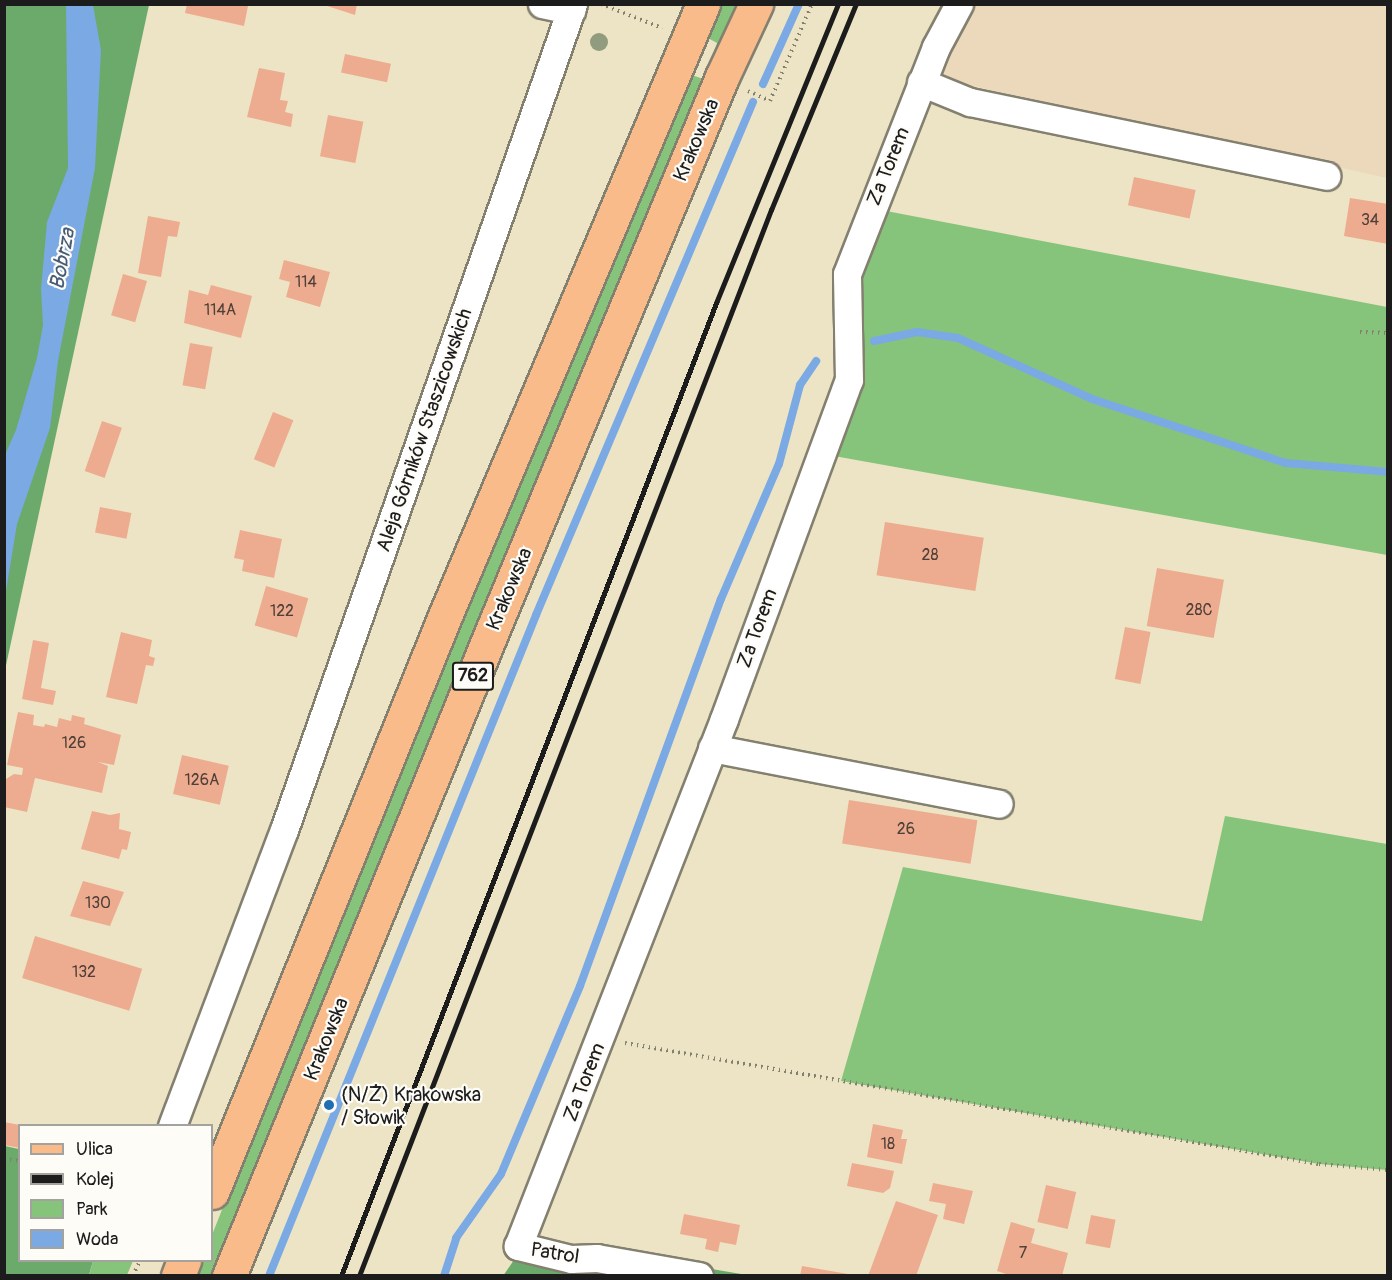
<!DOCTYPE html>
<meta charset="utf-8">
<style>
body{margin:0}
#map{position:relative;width:1392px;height:1280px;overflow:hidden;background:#ece4c5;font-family:Pangolin,sans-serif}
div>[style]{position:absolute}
.built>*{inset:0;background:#ecd8ba}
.green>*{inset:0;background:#86c47b}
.forest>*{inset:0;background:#6caa6b}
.water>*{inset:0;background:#7aa9e4}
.stream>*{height:8px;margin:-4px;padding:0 4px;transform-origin:4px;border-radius:4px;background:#7aa9e4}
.building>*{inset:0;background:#edac8f;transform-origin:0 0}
.path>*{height:4px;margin-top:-2px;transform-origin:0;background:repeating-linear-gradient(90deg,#848070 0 1.5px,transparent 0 6px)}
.roads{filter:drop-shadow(2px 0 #848070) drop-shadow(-2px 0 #848070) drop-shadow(0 2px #848070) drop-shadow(0 -2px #848070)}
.minor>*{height:27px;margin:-13.5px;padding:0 13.5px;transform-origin:13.5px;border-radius:13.5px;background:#fff}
.major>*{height:33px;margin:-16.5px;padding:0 16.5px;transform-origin:16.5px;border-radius:16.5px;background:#fabb8b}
.rail>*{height:4.5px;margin:-2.25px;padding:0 2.25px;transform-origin:2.25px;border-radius:2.25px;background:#1c1c1c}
.trees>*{width:18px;height:18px;margin:-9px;border-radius:50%;background:#919b7d}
.dots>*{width:16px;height:16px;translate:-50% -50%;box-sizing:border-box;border:3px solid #fdfcf7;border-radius:50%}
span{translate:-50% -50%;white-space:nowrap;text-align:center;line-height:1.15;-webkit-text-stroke:4.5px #fdfcf7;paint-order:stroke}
.number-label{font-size:16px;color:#504039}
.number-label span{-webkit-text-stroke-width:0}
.shield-label span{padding:2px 4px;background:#fdfcf7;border:2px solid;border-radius:4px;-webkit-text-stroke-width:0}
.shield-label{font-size:18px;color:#1c1c1c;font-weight:700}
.street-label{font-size:20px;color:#1c1c1c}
.poi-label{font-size:20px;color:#1c1c1c}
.left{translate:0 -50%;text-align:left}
.water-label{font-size:21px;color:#465b76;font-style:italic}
.frame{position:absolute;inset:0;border:6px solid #1c1c1c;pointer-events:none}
.legend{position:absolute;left:18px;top:1124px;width:195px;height:138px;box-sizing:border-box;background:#fdfcf7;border:2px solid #a3a29f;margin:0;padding:8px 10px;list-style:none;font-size:18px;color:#1c1c1c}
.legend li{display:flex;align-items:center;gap:12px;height:30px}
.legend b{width:30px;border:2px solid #a3a29f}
</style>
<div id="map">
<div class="built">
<div style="clip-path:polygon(975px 5px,1387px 5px,1387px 178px,938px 78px)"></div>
</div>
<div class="green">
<div style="clip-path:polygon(720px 5px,738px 5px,712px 65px,717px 43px,706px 37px)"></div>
<div style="clip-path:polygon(698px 56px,692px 75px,706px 80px,213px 1275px,195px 1276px,201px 1261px,212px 1260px,212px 1235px,262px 1109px,509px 502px)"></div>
<div style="clip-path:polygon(881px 210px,1387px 307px,1387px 555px,834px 456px,858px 273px)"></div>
<div style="clip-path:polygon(1225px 816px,1387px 844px,1387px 1170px,1319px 1164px,841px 1081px,903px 867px,1202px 921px)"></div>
<div style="clip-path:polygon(93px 1261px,133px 1261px,127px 1275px,89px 1276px)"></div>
</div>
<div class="forest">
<div style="clip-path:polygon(5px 5px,149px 5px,5px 670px)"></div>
<div style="clip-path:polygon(5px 1146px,19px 1149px,20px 1260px,93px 1261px,89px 1275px,5px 1275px)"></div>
<div style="clip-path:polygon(529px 1238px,747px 1275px,503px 1276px)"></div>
</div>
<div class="water">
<div style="clip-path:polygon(66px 5px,93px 5px,101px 50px,95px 168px,58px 361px,50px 428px,17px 524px,5px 597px,5px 455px,16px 430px,37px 358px,43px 325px,41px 289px,47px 222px,68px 168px)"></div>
</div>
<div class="stream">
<div style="left:763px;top:84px;width:88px;rotate:-65.8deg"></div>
<div style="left:874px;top:341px;width:44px;rotate:-11.8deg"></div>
<div style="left:917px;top:332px;width:41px;rotate:8.3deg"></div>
<div style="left:958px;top:338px;width:147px;rotate:24.5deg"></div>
<div style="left:1092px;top:399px;width:204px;rotate:18.3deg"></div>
<div style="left:1286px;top:463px;width:102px;rotate:5deg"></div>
<div style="left:269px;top:1276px;width:713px;rotate:-68deg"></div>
<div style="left:536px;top:615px;width:557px;rotate:-67.07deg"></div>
<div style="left:444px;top:1276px;width:40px;rotate:-72deg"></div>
<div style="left:456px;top:1238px;width:78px;rotate:-54.9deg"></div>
<div style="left:501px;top:1174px;width:204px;rotate:-67.2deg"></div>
<div style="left:580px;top:986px;width:412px;rotate:-70deg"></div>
<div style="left:721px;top:599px;width:147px;rotate:-66.8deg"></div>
<div style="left:779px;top:464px;width:82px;rotate:-75.1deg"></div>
<div style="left:800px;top:385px;width:29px;rotate:-56deg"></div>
</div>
<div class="building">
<div style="clip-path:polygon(187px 4px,242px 4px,248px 6px,244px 26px,185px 13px)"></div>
<div style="clip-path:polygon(321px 4px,357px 4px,355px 15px)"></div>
<div style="left:345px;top:54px;width:47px;height:19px;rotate:12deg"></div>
<div style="clip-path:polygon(259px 68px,285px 73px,280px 100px,288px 101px,285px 112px,293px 114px,291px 127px,247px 117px)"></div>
<div style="left:328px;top:115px;width:36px;height:42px;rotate:11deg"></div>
<div style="left:1134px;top:177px;width:63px;height:29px;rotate:12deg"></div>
<div style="clip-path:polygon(1350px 198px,1388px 204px,1388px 244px,1344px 236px)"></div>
<div style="clip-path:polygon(148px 216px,180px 222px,177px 237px,168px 236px,161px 277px,138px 273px)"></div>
<div style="clip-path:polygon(284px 260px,330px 272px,320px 307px,286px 297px,290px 282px,279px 279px)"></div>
<div style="left:123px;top:274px;width:25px;height:43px;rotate:16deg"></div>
<div style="clip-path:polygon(211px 285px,252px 296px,241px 338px,184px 323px,189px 290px,208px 295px)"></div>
<div style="left:190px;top:343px;width:23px;height:43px;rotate:10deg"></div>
<div style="left:273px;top:412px;width:22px;height:51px;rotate:22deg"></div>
<div style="left:102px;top:421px;width:21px;height:53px;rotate:19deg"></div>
<div style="left:100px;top:507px;width:32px;height:26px;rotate:11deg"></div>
<div style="left:885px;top:522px;width:100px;height:54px;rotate:9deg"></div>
<div style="clip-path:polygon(240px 530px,282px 539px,274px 578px,242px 571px,244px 560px,234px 558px)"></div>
<div style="left:1157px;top:568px;width:68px;height:59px;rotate:10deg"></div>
<div style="left:266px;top:586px;width:44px;height:41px;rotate:16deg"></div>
<div style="left:1125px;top:627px;width:26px;height:53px;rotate:11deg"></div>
<div style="clip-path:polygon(121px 632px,152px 640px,149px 656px,155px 658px,153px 666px,146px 665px,137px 704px,106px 697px)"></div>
<div style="clip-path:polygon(33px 640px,49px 643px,41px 688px,56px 691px,53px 705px,22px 699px)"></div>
<div style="clip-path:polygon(18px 712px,34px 715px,33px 725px,44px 727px,45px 724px,57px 727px,59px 718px,71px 721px,72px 715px,85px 718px,84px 724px,121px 735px,114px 765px,98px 762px,108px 766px,102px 793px,35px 778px,27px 812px,4px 807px,6px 779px,14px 774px,22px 775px,23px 768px,7px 765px)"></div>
<div style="left:182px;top:755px;width:48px;height:40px;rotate:13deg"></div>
<div style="left:849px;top:800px;width:130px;height:44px;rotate:9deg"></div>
<div style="clip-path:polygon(92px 811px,110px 815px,120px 813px,119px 829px,131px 832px,127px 850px,122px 849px,119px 859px,81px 849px)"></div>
<div style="clip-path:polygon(83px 881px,124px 892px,110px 926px,70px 916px)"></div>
<div style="left:35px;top:936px;width:112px;height:44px;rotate:17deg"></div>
<div style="clip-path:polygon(4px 1122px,20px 1125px,20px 1148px,4px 1145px)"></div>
<div style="clip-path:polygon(873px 1124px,903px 1130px,901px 1139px,907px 1139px,902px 1164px,867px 1157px)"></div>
<div style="clip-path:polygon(852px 1163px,894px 1171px,890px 1188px,883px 1193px,847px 1186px)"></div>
<div style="clip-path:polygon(933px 1183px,973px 1191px,964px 1224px,943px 1219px,946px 1204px,929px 1201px)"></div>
<div style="left:1046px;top:1185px;width:31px;height:38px;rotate:13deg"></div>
<div style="clip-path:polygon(896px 1201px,938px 1215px,916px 1276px,868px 1276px)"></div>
<div style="clip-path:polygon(684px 1214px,740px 1225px,736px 1245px,720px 1242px,718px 1252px,705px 1249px,707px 1239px,680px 1234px)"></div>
<div style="left:1091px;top:1215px;width:25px;height:29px;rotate:11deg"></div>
<div style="clip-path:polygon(1011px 1222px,1035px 1229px,1031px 1243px,1068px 1253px,1062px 1276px,1012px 1276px,997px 1271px)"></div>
<div style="clip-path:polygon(802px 1266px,848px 1274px,848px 1276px,800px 1276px)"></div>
</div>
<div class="path">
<div style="left:601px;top:4px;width:66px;rotate:21.5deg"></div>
<div style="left:748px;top:91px;width:24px;rotate:24deg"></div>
<div style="left:770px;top:101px;width:106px;rotate:-66.6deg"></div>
<div style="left:1360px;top:332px;width:28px;rotate:2deg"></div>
<div style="left:625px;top:1043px;width:704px;rotate:9.89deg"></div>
<div style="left:1319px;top:1164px;width:69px;rotate:5deg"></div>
<div style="left:4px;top:1159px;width:16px;rotate:7deg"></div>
<div style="left:133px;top:1276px;width:17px;rotate:-66deg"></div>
</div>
<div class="roads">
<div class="minor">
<div style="left:542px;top:4px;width:30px;rotate:12deg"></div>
<div style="left:921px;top:82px;width:53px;rotate:22.2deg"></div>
<div style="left:970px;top:102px;width:364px;rotate:11.7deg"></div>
<div style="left:712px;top:748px;width:292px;rotate:11deg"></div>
<div style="left:172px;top:1126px;width:316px;rotate:-69.3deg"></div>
<div style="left:284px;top:830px;width:875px;rotate:-70.72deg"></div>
<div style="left:699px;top:1276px;width:104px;rotate:-170deg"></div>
<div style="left:597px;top:1258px;width:26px;rotate:178deg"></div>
<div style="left:571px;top:1259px;width:55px;rotate:-166.2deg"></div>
<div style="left:518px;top:1246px;width:566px;rotate:-68.65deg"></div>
<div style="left:724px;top:719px;width:361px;rotate:-69.8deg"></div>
<div style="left:849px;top:380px;width:106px;rotate:-91.1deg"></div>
<div style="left:847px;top:274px;width:244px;rotate:-68.6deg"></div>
<div style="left:936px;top:47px;width:49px;rotate:-61.9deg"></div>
</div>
<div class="major">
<div style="left:212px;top:1192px;width:621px;rotate:-67.98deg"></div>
<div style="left:445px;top:616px;width:664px;rotate:-67.14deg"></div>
<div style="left:178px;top:1276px;width:17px;rotate:-69deg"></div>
<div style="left:229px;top:1276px;width:686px;rotate:-67.81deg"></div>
<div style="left:488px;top:641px;width:611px;rotate:-67.47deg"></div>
<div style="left:722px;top:77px;width:81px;rotate:-65deg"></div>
</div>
</div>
<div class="rail">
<div style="left:341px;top:1276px;width:1043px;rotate:-68.92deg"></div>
<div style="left:716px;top:303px;width:323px;rotate:-67.8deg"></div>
<div style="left:359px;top:1276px;width:1143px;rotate:-68.87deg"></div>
<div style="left:771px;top:210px;width:223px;rotate:-67.6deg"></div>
</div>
<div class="trees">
<div style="left:599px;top:42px"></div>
</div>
<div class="dots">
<div style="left:329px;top:1105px;background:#1f6fb2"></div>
</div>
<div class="number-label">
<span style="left:1370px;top:220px">34</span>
<span style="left:306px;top:282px">114</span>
<span style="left:220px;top:310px">114A</span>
<span style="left:930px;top:555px">28</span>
<span style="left:1199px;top:610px">28C</span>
<span style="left:282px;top:611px">122</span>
<span style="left:74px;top:743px">126</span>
<span style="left:202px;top:780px">126A</span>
<span style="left:906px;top:829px">26</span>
<span style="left:98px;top:903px">130</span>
<span style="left:84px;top:972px">132</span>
<span style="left:888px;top:1144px">18</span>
<span style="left:1023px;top:1253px">7</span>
</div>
<div class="shield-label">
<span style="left:473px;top:676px">762</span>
</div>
<div class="street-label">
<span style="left:696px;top:140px;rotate:-67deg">Krakowska</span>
<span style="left:888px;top:166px;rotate:-68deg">Za Torem</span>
<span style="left:424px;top:430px;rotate:-71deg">Aleja Górników Staszicowskich</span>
<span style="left:509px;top:589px;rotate:-67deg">Krakowska</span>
<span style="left:757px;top:628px;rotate:-70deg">Za Torem</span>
<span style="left:326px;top:1039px;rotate:-68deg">Krakowska</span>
<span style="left:584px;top:1082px;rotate:-69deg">Za Torem</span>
<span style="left:555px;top:1253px;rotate:9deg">Patrol</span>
</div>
<div class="poi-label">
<span class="left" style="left:341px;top:1106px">(N/Ż) Krakowska<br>/ Słowik</span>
</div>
<div class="water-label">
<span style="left:63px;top:259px;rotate:-79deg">Bobrza</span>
</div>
<div class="frame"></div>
<ul class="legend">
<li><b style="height:8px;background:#fabb8b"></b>Ulica</li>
<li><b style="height:8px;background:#1c1c1c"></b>Kolej</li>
<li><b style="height:16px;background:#86c47b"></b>Park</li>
<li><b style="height:16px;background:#7aa9e4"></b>Woda</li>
</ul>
</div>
